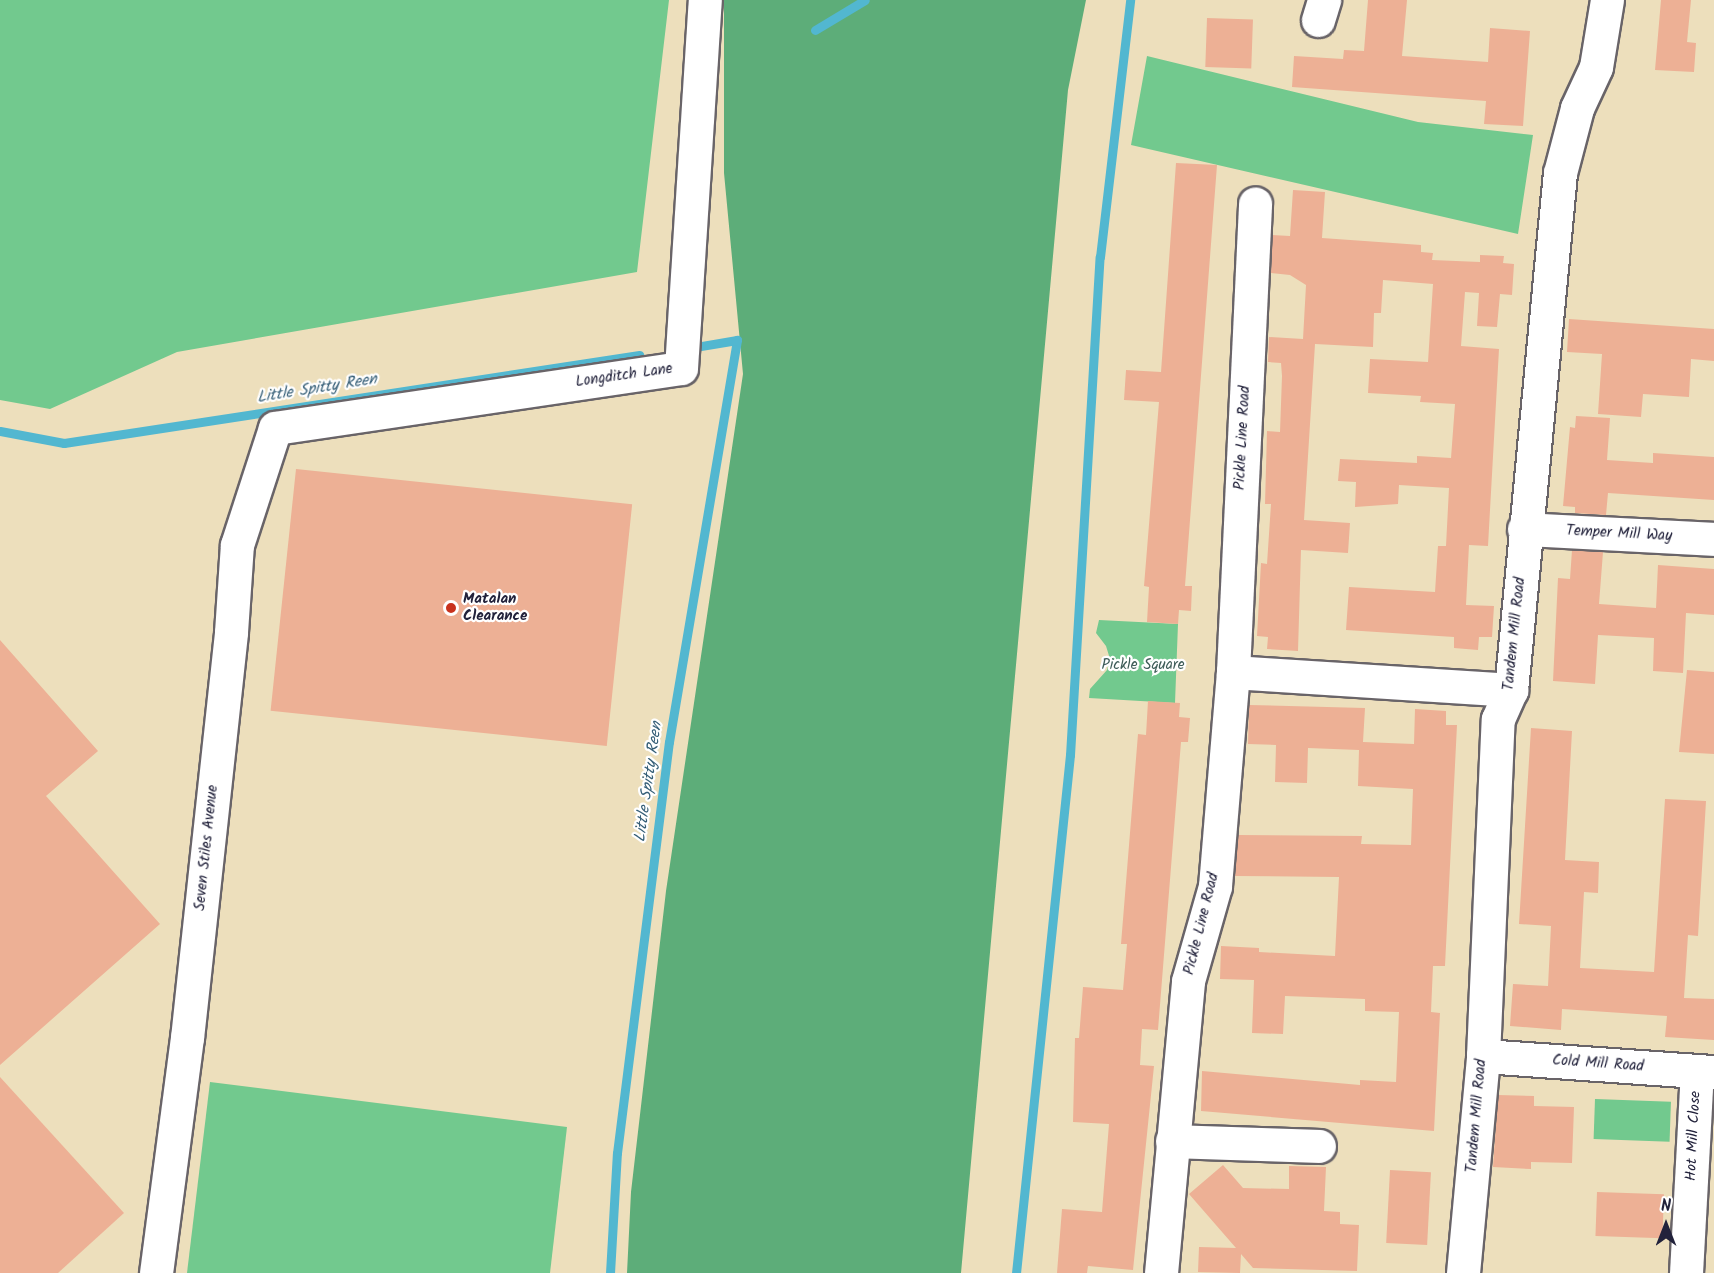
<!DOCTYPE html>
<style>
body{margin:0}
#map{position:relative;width:1714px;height:1273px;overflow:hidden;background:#eddfbc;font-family:Kalam,sans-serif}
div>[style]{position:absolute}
.green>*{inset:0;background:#72c98e;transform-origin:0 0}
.forest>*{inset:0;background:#5dad79}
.stream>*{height:9px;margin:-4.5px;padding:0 4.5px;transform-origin:4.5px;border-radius:4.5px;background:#52b7d0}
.building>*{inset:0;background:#edb095;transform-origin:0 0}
.roads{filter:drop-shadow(2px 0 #696468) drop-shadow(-2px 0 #696468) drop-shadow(0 2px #696468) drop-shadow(0 -2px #696468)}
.minor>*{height:33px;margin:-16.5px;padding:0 16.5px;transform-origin:16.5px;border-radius:16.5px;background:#fff}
.dots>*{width:16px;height:16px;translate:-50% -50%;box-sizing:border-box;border:3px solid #fff;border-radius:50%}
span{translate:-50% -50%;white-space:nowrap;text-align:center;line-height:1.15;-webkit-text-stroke:4.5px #fff;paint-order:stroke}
.street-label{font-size:15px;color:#22223b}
.poi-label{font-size:15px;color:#22223b;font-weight:700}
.left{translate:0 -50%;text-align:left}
.park-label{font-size:15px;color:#3e5c58}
.water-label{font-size:16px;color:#355e77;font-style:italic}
.north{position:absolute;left:1636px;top:1195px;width:60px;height:60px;-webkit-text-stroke:4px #fff;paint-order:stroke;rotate:0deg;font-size:16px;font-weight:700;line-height:24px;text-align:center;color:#22223b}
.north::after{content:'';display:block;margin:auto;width:21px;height:27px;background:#22223b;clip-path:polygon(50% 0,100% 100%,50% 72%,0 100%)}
</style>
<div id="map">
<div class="green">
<div style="clip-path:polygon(0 0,669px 0,637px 272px,177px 352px,50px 409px,0 400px)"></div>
<div style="clip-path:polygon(1147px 56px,1418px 122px,1533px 135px,1518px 234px,1131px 145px)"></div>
<div style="clip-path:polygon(1099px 620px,1178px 624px,1175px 703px,1089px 698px,1090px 689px,1107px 670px,1110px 659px,1106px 646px,1096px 633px)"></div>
<div style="clip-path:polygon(210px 1082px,567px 1127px,550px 1273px,187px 1273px)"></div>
<div style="left:1595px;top:1099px;width:76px;height:40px;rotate:2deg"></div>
</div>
<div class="forest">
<div style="clip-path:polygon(724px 0,1086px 0,1068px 90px,961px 1273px,627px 1273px,631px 1192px,666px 891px,743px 374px,724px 173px)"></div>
</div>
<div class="stream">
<div style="left:815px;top:30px;width:58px;rotate:-31deg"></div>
<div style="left:0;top:431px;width:65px;rotate:10.6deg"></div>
<div style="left:64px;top:443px;width:582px;rotate:-8.7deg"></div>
<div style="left:610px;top:1273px;width:120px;rotate:-86.7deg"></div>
<div style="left:617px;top:1153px;width:414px;rotate:-82.8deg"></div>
<div style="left:669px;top:742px;width:408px;rotate:-80.4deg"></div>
<div style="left:737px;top:340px;width:43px;rotate:170.5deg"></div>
<div style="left:1016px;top:1273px;width:521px;rotate:-84.05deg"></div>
<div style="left:1070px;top:755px;width:499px;rotate:-86.6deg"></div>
<div style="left:1100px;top:257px;width:259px;rotate:-83.3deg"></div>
</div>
<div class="building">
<div style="clip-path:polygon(1368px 0,1407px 0,1402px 56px,1488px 62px,1490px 28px,1530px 31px,1523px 126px,1484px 124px,1486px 101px,1292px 87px,1294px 56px,1343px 59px,1344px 50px,1364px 51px)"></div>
<div style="clip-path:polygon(1661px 0,1691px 0,1687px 42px,1696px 43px,1694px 72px,1655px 70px)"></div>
<div style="left:1207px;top:18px;width:46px;height:49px;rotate:2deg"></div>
<div style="clip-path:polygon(1176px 163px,1217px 165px,1185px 586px,1192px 586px,1191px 611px,1179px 610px,1178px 624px,1147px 622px,1149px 587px,1144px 586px,1159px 402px,1124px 400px,1126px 370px,1161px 372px)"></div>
<div style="clip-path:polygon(1293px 190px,1325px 192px,1322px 238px,1421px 245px,1421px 252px,1433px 253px,1432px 260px,1480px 262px,1480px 255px,1504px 256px,1503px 263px,1514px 264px,1512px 295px,1500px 294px,1497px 327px,1477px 326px,1479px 293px,1465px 292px,1461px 346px,1499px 349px,1488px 546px,1469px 545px,1466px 605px,1494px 606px,1492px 637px,1479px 637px,1478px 650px,1454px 648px,1454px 637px,1346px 630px,1349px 587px,1435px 592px,1438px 546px,1446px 546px,1449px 488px,1399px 485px,1398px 504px,1355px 507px,1356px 482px,1338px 481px,1340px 459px,1417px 463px,1417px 456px,1451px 458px,1455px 404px,1420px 402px,1421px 396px,1368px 393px,1370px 359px,1428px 362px,1433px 284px,1383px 280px,1381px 313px,1374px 313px,1373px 347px,1315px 344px,1304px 520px,1350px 523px,1348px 553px,1301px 550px,1298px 651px,1267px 649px,1268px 637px,1257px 636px,1261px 563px,1267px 564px,1271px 504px,1265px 504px,1267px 431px,1280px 432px,1282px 376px,1281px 363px,1268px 362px,1269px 337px,1303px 339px,1306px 285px,1290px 275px,1271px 273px,1272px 235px,1290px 236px)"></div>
<div style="clip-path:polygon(1569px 319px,1714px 329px,1714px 361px,1691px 359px,1689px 397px,1643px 394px,1641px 417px,1598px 414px,1602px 354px,1567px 352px)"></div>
<div style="clip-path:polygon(1576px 416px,1610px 418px,1607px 460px,1653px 463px,1653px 453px,1714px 457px,1714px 500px,1608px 493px,1606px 515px,1575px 513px,1575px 507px,1563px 506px,1570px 427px,1575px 428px)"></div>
<div style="left:296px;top:469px;width:338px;height:243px;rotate:6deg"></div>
<div style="clip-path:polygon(1572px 550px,1603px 552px,1599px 604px,1656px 608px,1658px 565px,1714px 569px,1714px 615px,1686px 613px,1683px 673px,1653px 671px,1654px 638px,1598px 635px,1595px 684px,1553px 681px,1558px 578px,1570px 579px)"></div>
<div style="clip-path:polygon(0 640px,98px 751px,46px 796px,160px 924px,0 1065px)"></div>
<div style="clip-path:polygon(1687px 670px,1714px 672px,1714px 754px,1679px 752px)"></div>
<div style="clip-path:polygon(1148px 701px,1180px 703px,1179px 717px,1190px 718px,1188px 742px,1181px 742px,1158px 1030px,1142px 1029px,1140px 1065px,1154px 1066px,1133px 1270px,1088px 1266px,1087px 1273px,1057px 1273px,1062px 1209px,1102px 1212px,1109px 1124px,1073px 1122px,1075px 1038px,1079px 1038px,1083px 987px,1123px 990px,1127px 944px,1121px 944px,1138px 734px,1146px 735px)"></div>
<div style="clip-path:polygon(1249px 705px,1365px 708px,1363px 742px,1414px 744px,1415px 709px,1446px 711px,1446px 725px,1457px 725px,1445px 966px,1433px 966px,1431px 1012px,1440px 1013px,1434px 1131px,1201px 1111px,1202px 1071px,1360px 1085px,1360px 1080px,1396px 1082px,1399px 1012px,1365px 1011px,1365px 999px,1285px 996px,1283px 1034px,1252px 1033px,1254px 980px,1220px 979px,1221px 946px,1259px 948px,1259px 952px,1335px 956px,1339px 877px,1235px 876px,1238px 835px,1362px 836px,1361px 844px,1411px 845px,1413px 789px,1358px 786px,1359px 750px,1308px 748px,1307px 783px,1275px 782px,1276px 745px,1248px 744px)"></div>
<div style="clip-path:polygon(1531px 728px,1572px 731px,1565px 860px,1599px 862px,1598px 893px,1584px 892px,1580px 968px,1654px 972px,1665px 799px,1706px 801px,1698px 936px,1688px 935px,1684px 998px,1714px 999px,1714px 1040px,1665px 1037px,1667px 1016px,1562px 1009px,1561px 1030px,1510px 1026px,1513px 984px,1548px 986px,1551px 926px,1519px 924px)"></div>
<div style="clip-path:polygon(0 1077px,124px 1213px,58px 1273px,0 1273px)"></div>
<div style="clip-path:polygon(1498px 1095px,1534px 1096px,1534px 1106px,1574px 1107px,1572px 1163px,1531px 1162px,1531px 1169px,1493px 1167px)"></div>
<div style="clip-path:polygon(1223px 1165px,1243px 1188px,1289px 1189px,1289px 1166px,1326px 1167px,1324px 1211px,1340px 1212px,1340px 1224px,1359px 1225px,1357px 1271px,1253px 1268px,1241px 1254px,1240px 1273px,1198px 1272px,1199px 1247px,1236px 1248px,1189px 1194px)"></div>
<div style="left:1390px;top:1170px;width:41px;height:73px;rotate:3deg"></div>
<div style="left:1597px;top:1192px;width:67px;height:44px;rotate:2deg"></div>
</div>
<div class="roads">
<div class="minor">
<div style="left:1318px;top:20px;width:21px;rotate:-73deg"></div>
<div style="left:1524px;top:529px;width:190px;rotate:3deg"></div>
<div style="left:1233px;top:672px;width:279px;rotate:3.7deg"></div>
<div style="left:1483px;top:1056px;width:232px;rotate:4deg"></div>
<div style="left:1172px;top:1141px;width:147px;rotate:1.9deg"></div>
<div style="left:156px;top:1273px;width:237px;rotate:-82.5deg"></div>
<div style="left:187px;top:1038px;width:408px;rotate:-83.8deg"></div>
<div style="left:231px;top:632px;width:87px;rotate:-86.1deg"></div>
<div style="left:237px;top:545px;width:123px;rotate:-72deg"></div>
<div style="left:275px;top:428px;width:410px;rotate:-8.4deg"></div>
<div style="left:681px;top:368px;width:369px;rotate:-86.3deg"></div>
<div style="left:1161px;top:1273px;width:293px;rotate:-84.7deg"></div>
<div style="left:1188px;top:981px;width:99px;rotate:-74.1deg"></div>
<div style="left:1215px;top:886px;width:215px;rotate:-85.2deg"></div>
<div style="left:1233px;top:672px;width:469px;rotate:-87.3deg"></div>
<div style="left:1463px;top:1273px;width:218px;rotate:-84.7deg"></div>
<div style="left:1483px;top:1056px;width:337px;rotate:-87.5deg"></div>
<div style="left:1498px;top:719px;width:32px;rotate:-66deg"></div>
<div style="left:1511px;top:690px;width:519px;rotate:-84.59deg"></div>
<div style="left:1560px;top:173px;width:67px;rotate:-75.3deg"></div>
<div style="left:1577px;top:108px;width:45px;rotate:-65.1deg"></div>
<div style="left:1596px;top:67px;width:68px;rotate:-80.7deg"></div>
<div style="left:1686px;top:1273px;width:202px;rotate:-86.9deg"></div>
</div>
</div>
<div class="dots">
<div style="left:451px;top:608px;background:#c8321e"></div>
</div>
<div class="street-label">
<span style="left:624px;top:376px;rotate:-8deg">Longditch Lane</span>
<span style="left:1243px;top:438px;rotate:-87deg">Pickle Line Road</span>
<span style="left:1619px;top:534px;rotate:3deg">Temper Mill Way</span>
<span style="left:1515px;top:634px;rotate:-84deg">Tandem Mill Road</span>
<span style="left:207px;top:848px;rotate:-84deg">Seven Stiles Avenue</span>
<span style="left:1202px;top:924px;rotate:-76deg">Pickle Line Road</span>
<span style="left:1598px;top:1064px;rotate:4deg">Cold Mill Road</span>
<span style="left:1477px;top:1116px;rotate:-85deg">Tandem Mill Road</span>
<span style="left:1694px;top:1136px;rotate:-87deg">Hot Mill Close</span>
</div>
<div class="poi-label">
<span class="left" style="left:463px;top:608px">Matalan<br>Clearance</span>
</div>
<div class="park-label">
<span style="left:1143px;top:666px">Pickle Square</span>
</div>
<div class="water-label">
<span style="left:317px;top:389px;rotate:-9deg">Little Spitty Reen</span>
<span style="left:649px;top:782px;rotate:-82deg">Little Spitty Reen</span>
</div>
<div class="north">N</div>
</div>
